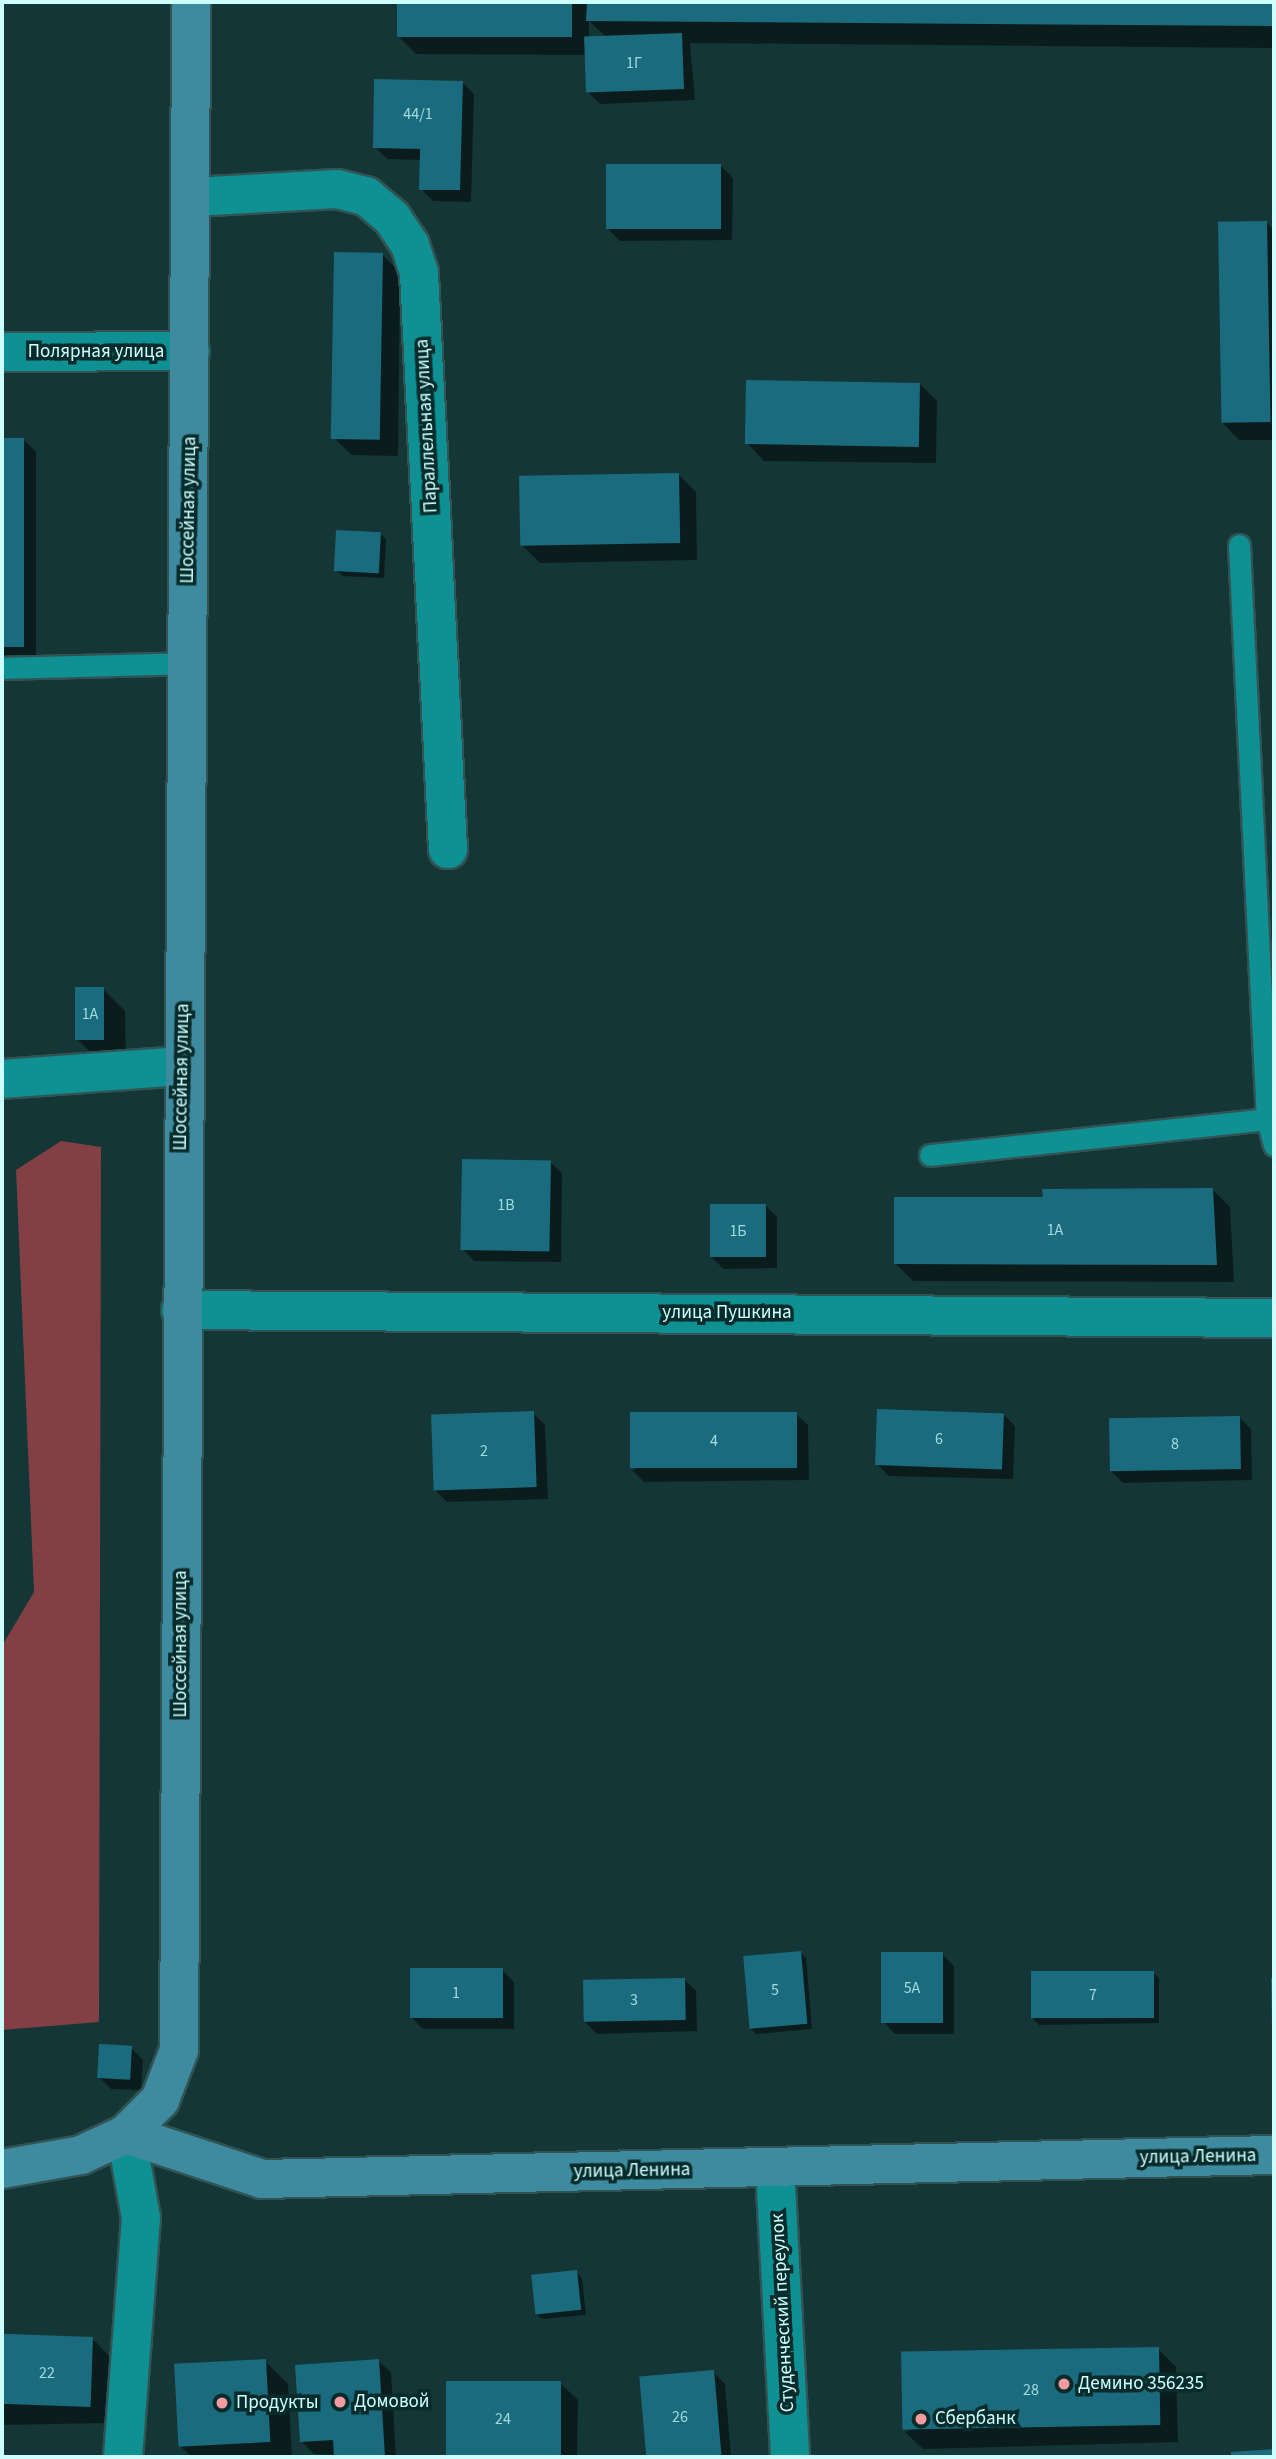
<!DOCTYPE html>
<meta charset="utf-8">
<style>
body{margin:0}
#map{position:relative;width:1276px;height:2459px;overflow:hidden;background:#143636;font-family:"Source Sans 3",sans-serif}
div>[style]{position:absolute}
.forest>*{inset:0;background:#824045}
.shadow>*{inset:0;background:#0007}
.building>*{inset:0;background:#1b6b7e;transform-origin:0 0}
.roads{filter:drop-shadow(2px 0 #315354) drop-shadow(-2px 0 #315354) drop-shadow(0 2px #315354) drop-shadow(0 -2px #315354)}
.lane>*{height:21px;margin:-10.5px;padding:0 10.5px;transform-origin:10.5px;border-radius:10.5px;background:#0f9092}
.street>*{height:38px;margin:-19px;padding:0 19px;transform-origin:19px;border-radius:19px;background:#0f9092}
.secondary>*{height:38px;margin:-19px;padding:0 19px;transform-origin:19px;border-radius:19px;background:#3e8a9e}
.dots>*{width:19px;height:19px;translate:-50% -50%;box-sizing:border-box;border:4px solid #082c2c;border-radius:50%}
span{translate:-50% -50%;white-space:nowrap;text-align:center;line-height:1.15;-webkit-text-stroke:7px #082c2c;paint-order:stroke}
.number-label{font-size:16px;color:#a1dadf}
.number-label span{-webkit-text-stroke-width:0}
.street-label{font-size:19px;color:#ceffff}
.poi-label{font-size:19px;color:#ceffff}
.left{translate:0 -50%;text-align:left}
.frame{position:absolute;inset:0;border:4px solid #ceffff;pointer-events:none}
</style>
<div id="map">
<div class="forest">
<div style="clip-path:polygon(61px 1141px,101px 1147px,99px 2022px,2px 2030px,2px 1646px,34px 1592px,16px 1170px)"></div>
</div>
<div class="shadow">
<div style="clip-path:polygon(evenodd,399px 2px,1274px 2px,1274px 48px,690px 43px,695px 100px,600px 104px,588px 92px,587px 55px,416px 54px,398px 36px,399px 2px,589px 21px,606px 37px,589px 38px,589px 21px)"></div>
<div style="clip-path:polygon(462px 82px,474px 94px,471px 202px,433px 201px,421px 189px,422px 160px,387px 159px,375px 147px)"></div>
<div style="clip-path:polygon(721px 166px,733px 178px,732px 240px,620px 241px,608px 229px)"></div>
<div style="clip-path:polygon(1267px 223px,1274px 231px,1274px 440px,1239px 440px,1222px 422px)"></div>
<div style="clip-path:polygon(382px 255px,400px 272px,398px 456px,352px 455px,334px 438px)"></div>
<div style="clip-path:polygon(919px 383px,937px 401px,936px 463px,764px 461px,747px 443px)"></div>
<div style="clip-path:polygon(2px 440px,24px 440px,36px 452px,36px 658px,2px 658px)"></div>
<div style="clip-path:polygon(679px 475px,696px 492px,697px 560px,540px 563px,522px 545px)"></div>
<div style="clip-path:polygon(380px 534px,386px 539px,384px 578px,343px 576px,337px 571px)"></div>
<div style="clip-path:polygon(103px 989px,125px 1011px,126px 1062px,100px 1062px,78px 1040px)"></div>
<div style="clip-path:polygon(550px 1162px,562px 1173px,561px 1262px,474px 1261px,463px 1249px)"></div>
<div style="clip-path:polygon(1213px 1190px,1230px 1207px,1234px 1282px,913px 1281px,895px 1263px,1045px 1198px)"></div>
<div style="clip-path:polygon(765px 1205px,777px 1217px,777px 1268px,724px 1269px,712px 1258px)"></div>
<div style="clip-path:polygon(533px 1413px,545px 1425px,548px 1499px,447px 1502px,435px 1490px)"></div>
<div style="clip-path:polygon(796px 1414px,808px 1425px,809px 1480px,644px 1482px,632px 1470px)"></div>
<div style="clip-path:polygon(1003px 1414px,1015px 1426px,1013px 1479px,889px 1476px,877px 1464px)"></div>
<div style="clip-path:polygon(1239px 1417px,1251px 1429px,1252px 1480px,1123px 1483px,1111px 1471px)"></div>
<div style="clip-path:polygon(800px 1953px,806px 1958px,812px 2029px,756px 2034px,751px 2029px)"></div>
<div style="clip-path:polygon(942px 1954px,954px 1966px,954px 2034px,895px 2034px,884px 2022px)"></div>
<div style="clip-path:polygon(502px 1970px,514px 1982px,514px 2029px,423px 2029px,411px 2017px)"></div>
<div style="clip-path:polygon(1153px 1973px,1159px 1978px,1159px 2023px,1039px 2025px,1033px 2019px)"></div>
<div style="clip-path:polygon(685px 1980px,696px 1991px,697px 2031px,597px 2034px,585px 2022px)"></div>
<div style="clip-path:polygon(131px 2048px,143px 2060px,141px 2090px,111px 2089px,99px 2077px)"></div>
<div style="clip-path:polygon(576px 2272px,582px 2278px,586px 2315px,542px 2319px,536px 2314px)"></div>
<div style="clip-path:polygon(92px 2338px,109px 2356px,108px 2423px,2px 2425px,2px 2340px)"></div>
<div style="clip-path:polygon(1158px 2349px,1176px 2367px,1178px 2442px,923px 2449px,905px 2432px)"></div>
<div style="clip-path:polygon(265px 2361px,288px 2384px,292px 2457px,192px 2457px,180px 2446px)"></div>
<div style="clip-path:polygon(379px 2361px,391px 2373px,396px 2457px,314px 2454px,302px 2442px)"></div>
<div style="clip-path:polygon(713px 2372px,725px 2384px,731px 2457px,647px 2457px,640px 2378px)"></div>
<div style="clip-path:polygon(447px 2383px,560px 2383px,578px 2400px,577px 2457px,447px 2457px)"></div>
</div>
<div class="building">
<div style="left:397px;top:2px;width:175px;height:35px"></div>
<div style="clip-path:polygon(587px 2px,1274px 2px,1274px 26px,586px 21px)"></div>
<div style="left:682px;top:33px;width:56px;height:98px;rotate:88deg"></div>
<div style="clip-path:polygon(374px 79px,463px 81px,460px 190px,419px 190px,420px 149px,373px 148px)"></div>
<div style="left:721px;top:164px;width:65px;height:115px;rotate:90deg"></div>
<div style="left:1267px;top:221px;width:201px;height:49px;rotate:89deg"></div>
<div style="left:334px;top:252px;width:49px;height:187px;rotate:1deg"></div>
<div style="left:746px;top:380px;width:174px;height:64px;rotate:1deg"></div>
<div style="left:2px;top:438px;width:22px;height:209px"></div>
<div style="left:679px;top:473px;width:70px;height:160px;rotate:89deg"></div>
<div style="left:336px;top:530px;width:45px;height:41px;rotate:3deg"></div>
<div style="left:104px;top:987px;width:53px;height:29px;rotate:90deg"></div>
<div style="left:462px;top:1159px;width:89px;height:91px;rotate:1deg"></div>
<div style="clip-path:polygon(1213px 1188px,1217px 1265px,894px 1264px,894px 1197px,1043px 1197px,1042px 1189px)"></div>
<div style="left:766px;top:1204px;width:53px;height:56px;rotate:90deg"></div>
<div style="left:877px;top:1409px;width:127px;height:56px;rotate:2deg"></div>
<div style="left:534px;top:1411px;width:76px;height:103px;rotate:88deg"></div>
<div style="left:797px;top:1412px;width:56px;height:167px;rotate:90deg"></div>
<div style="left:1240px;top:1416px;width:53px;height:131px;rotate:89deg"></div>
<div style="left:801px;top:1951px;width:73px;height:58px;rotate:85deg"></div>
<div style="left:881px;top:1952px;width:62px;height:71px"></div>
<div style="left:410px;top:1968px;width:93px;height:50px"></div>
<div style="left:1154px;top:1971px;width:47px;height:123px;rotate:90deg"></div>
<div style="left:685px;top:1978px;width:42px;height:102px;rotate:89deg"></div>
<div style="clip-path:polygon(1271px 1978px,1274px 1978px,1274px 2030px,1272px 2030px)"></div>
<div style="left:99px;top:2044px;width:33px;height:34px;rotate:3deg"></div>
<div style="left:577px;top:2270px;width:40px;height:46px;rotate:84deg"></div>
<div style="left:93px;top:2337px;width:70px;height:91px;rotate:92deg"></div>
<div style="left:1159px;top:2347px;width:78px;height:258px;rotate:89deg"></div>
<div style="left:266px;top:2359px;width:83px;height:92px;rotate:87deg"></div>
<div style="clip-path:polygon(379px 2359px,385px 2457px,334px 2457px,333px 2440px,300px 2442px,295px 2365px)"></div>
<div style="left:714px;top:2370px;width:87px;height:75px;rotate:85deg"></div>
<div style="left:446px;top:2381px;width:115px;height:76px"></div>
<div style="clip-path:polygon(1274px 2449px,1274px 2457px,1231px 2457px,1231px 2452px)"></div>
</div>
<div class="roads">
<div class="lane">
<div style="left:1239px;top:545px;width:575px;rotate:87.21deg"></div>
<div style="left:1267px;top:1119px;width:27px;rotate:75deg"></div>
<div style="left:2px;top:668px;width:185px;rotate:-1.5deg"></div>
<div style="left:930px;top:1155px;width:339px;rotate:-6.1deg"></div>
</div>
<div class="street">
<div style="left:193px;top:197px;width:144px;rotate:-3.2deg"></div>
<div style="left:337px;top:189px;width:30px;rotate:14deg"></div>
<div style="left:366px;top:196px;width:34px;rotate:40deg"></div>
<div style="left:392px;top:218px;width:32px;rotate:56deg"></div>
<div style="left:410px;top:245px;width:29px;rotate:72deg"></div>
<div style="left:419px;top:273px;width:577px;rotate:87.12deg"></div>
<div style="left:2px;top:352px;width:188px;rotate:-0.3deg"></div>
<div style="left:2px;top:1079px;width:180px;rotate:-4.1deg"></div>
<div style="left:181px;top:1310px;width:1093px;rotate:0.42deg"></div>
<div style="left:775px;top:2168px;width:289px;rotate:87deg"></div>
<div style="left:123px;top:2457px;width:240px;rotate:-85.7deg"></div>
<div style="left:141px;top:2218px;width:85px;rotate:-100.1deg"></div>
</div>
<div class="secondary">
<div style="left:126px;top:2134px;width:48px;rotate:-45deg"></div>
<div style="left:160px;top:2100px;width:53px;rotate:-69.2deg"></div>
<div style="left:179px;top:2050px;width:2048px;rotate:-89.66deg"></div>
<div style="left:2px;top:2169px;width:80px;rotate:-10deg"></div>
<div style="left:81px;top:2155px;width:50px;rotate:-25deg"></div>
<div style="left:126px;top:2134px;width:143px;rotate:18.3deg"></div>
<div style="left:262px;top:2179px;width:1012px;rotate:-1.36deg"></div>
</div>
</div>
<div class="dots">
<div style="left:1064px;top:2384px;background:#f49b9f"></div>
<div style="left:340px;top:2402px;background:#f49b9f"></div>
<div style="left:222px;top:2403px;background:#f49b9f"></div>
<div style="left:921px;top:2419px;background:#f49b9f"></div>
</div>
<div class="number-label">
<span style="left:634px;top:63px">1Г</span>
<span style="left:418px;top:114px">44/1</span>
<span style="left:90px;top:1014px">1А</span>
<span style="left:506px;top:1205px">1В</span>
<span style="left:1055px;top:1230px">1А</span>
<span style="left:738px;top:1231px">1Б</span>
<span style="left:939px;top:1439px">6</span>
<span style="left:714px;top:1441px">4</span>
<span style="left:1175px;top:1444px">8</span>
<span style="left:484px;top:1451px">2</span>
<span style="left:912px;top:1988px">5А</span>
<span style="left:775px;top:1990px">5</span>
<span style="left:456px;top:1993px">1</span>
<span style="left:1093px;top:1995px">7</span>
<span style="left:634px;top:2000px">3</span>
<span style="left:47px;top:2373px">22</span>
<span style="left:1031px;top:2390px">28</span>
<span style="left:680px;top:2417px">26</span>
<span style="left:503px;top:2419px">24</span>
</div>
<div class="street-label">
<span style="left:96px;top:352px">Полярная улица</span>
<span style="left:427px;top:426px;rotate:-93deg">Параллельная улица</span>
<span style="left:189px;top:510px;rotate:-89deg">Шоссейная улица</span>
<span style="left:182px;top:1077px;rotate:-89deg">Шоссейная улица</span>
<span style="left:727px;top:1313px">улица Пушкина</span>
<span style="left:181px;top:1644px;rotate:-90deg">Шоссейная улица</span>
<span style="left:1198px;top:2157px;rotate:-1deg">улица Ленина</span>
<span style="left:632px;top:2171px;rotate:-1deg">улица Ленина</span>
<span style="left:783px;top:2313px;rotate:-93deg">Студенческий переулок</span>
</div>
<div class="poi-label">
<span class="left" style="left:1078px;top:2384px">Демино 356235</span>
<span class="left" style="left:354px;top:2402px">Домовой</span>
<span class="left" style="left:236px;top:2403px">Продукты</span>
<span class="left" style="left:935px;top:2419px">Сбербанк</span>
</div>
<div class="frame"></div>
</div>
